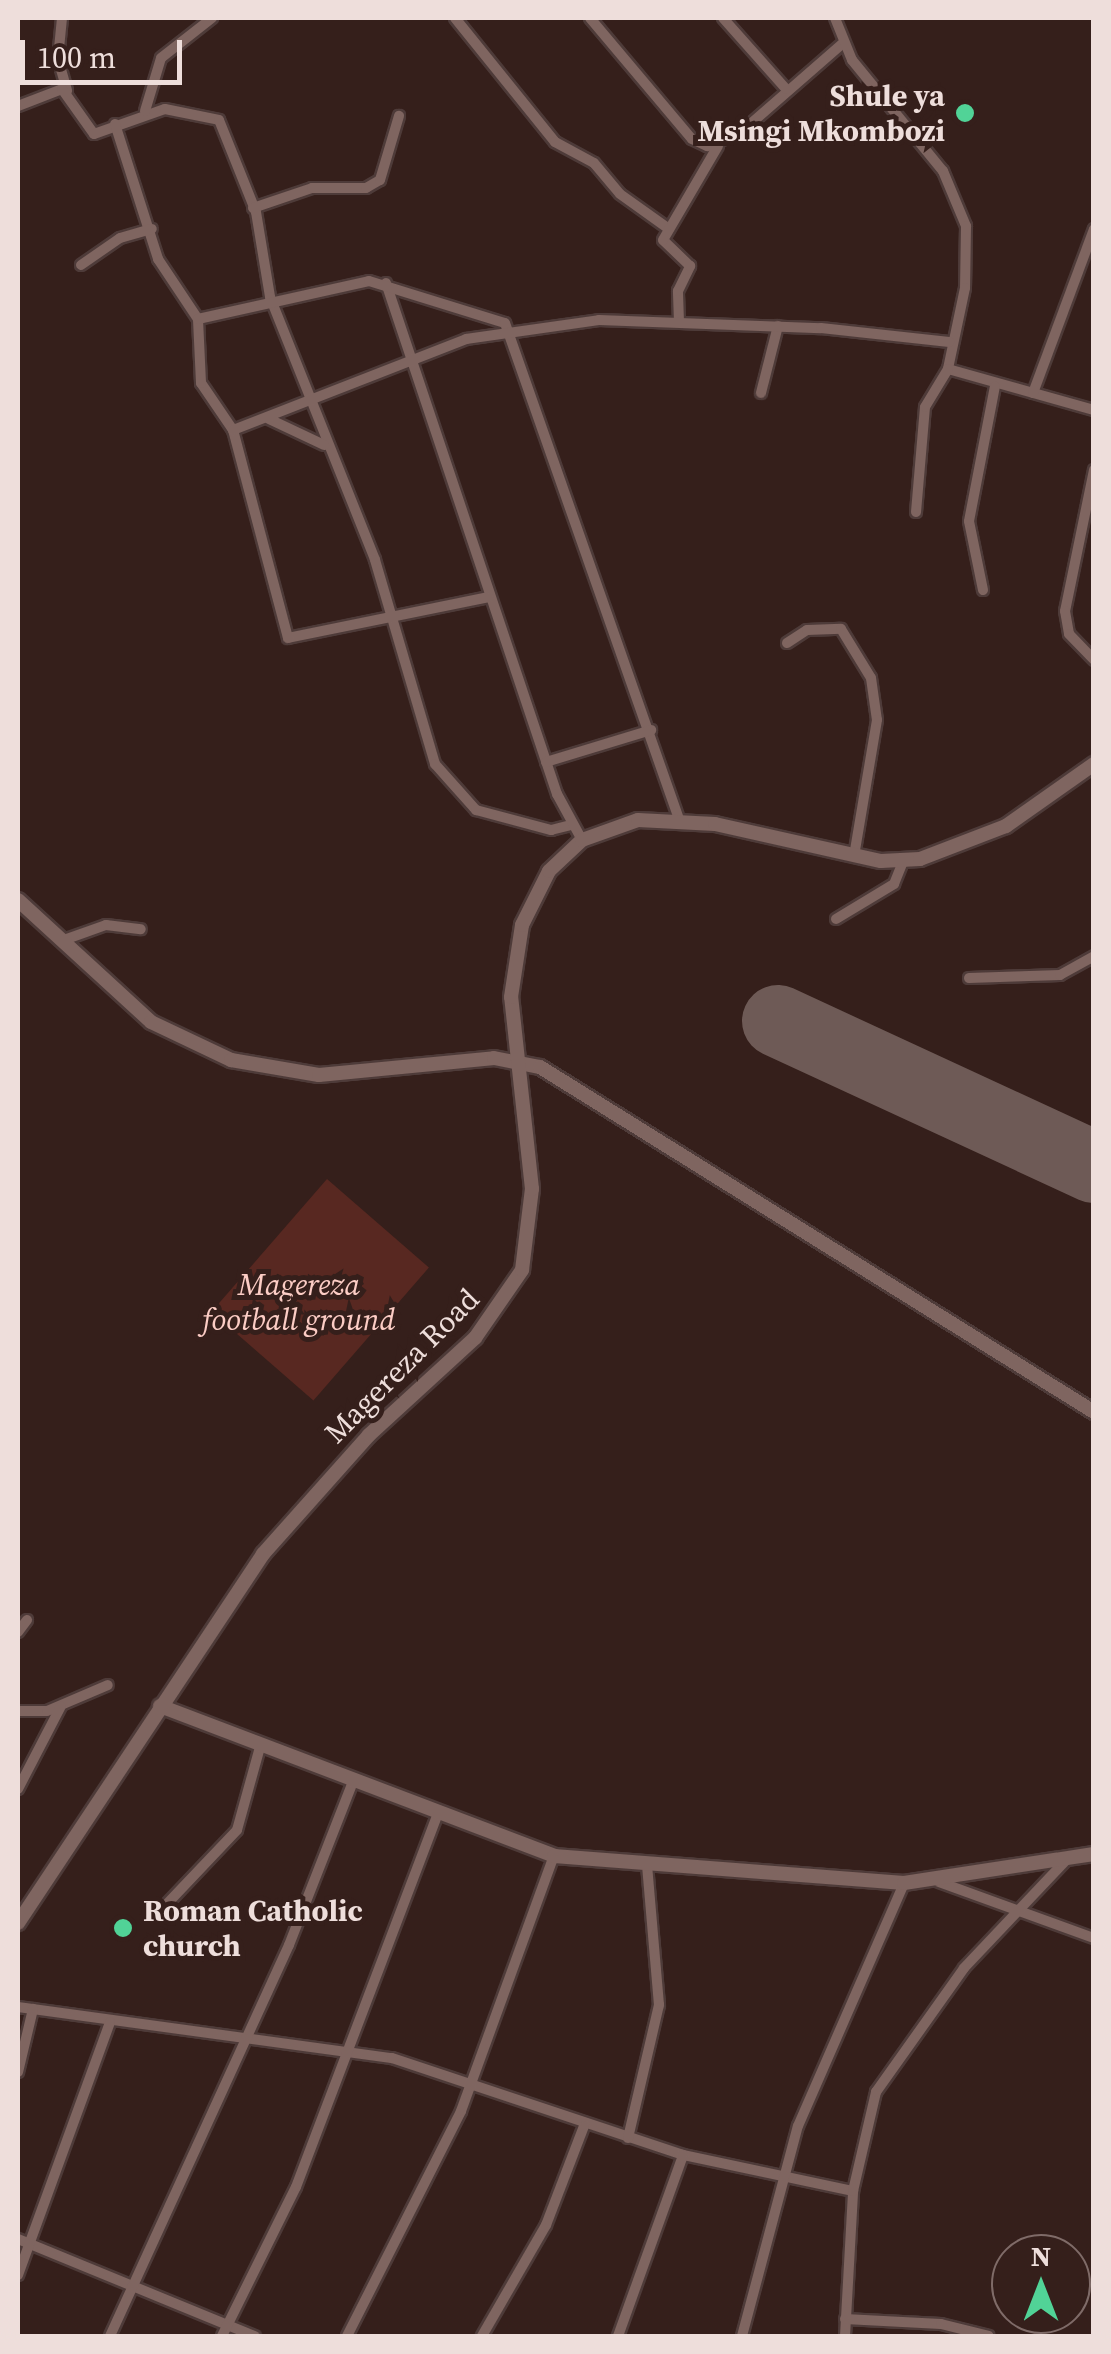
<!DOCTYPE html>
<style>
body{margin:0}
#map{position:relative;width:1111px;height:2354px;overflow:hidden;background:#351f1b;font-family:"Source Serif 4",serif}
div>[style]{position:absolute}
.green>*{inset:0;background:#582821;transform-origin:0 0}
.runway>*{height:72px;margin:-36px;padding:0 36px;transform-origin:36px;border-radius:36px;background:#6e5a56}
.roads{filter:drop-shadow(2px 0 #4e3b39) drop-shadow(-2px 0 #4e3b39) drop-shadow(0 2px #4e3b39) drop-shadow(0 -2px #4e3b39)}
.street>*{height:10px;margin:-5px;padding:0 5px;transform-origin:5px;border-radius:5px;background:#7f6560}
.secondary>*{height:14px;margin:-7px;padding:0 7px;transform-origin:7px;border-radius:7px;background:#7f6560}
.dots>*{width:28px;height:28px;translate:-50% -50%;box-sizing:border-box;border:5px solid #351f1b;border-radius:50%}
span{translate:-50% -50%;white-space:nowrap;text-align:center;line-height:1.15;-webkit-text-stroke:10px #351f1b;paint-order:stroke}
.poi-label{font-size:30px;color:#eededb;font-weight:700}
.right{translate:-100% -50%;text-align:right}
.left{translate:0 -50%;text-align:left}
.park-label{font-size:30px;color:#fccdc5;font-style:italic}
.street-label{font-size:30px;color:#eededb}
.frame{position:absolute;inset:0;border:20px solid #eededb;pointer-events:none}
.north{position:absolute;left:991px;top:2234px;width:100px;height:100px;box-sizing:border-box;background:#351f1b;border:2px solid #7f6b68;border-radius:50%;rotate:0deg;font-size:28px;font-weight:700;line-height:40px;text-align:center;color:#eededb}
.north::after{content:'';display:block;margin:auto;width:35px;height:45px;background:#51d397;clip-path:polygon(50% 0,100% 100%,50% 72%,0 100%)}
.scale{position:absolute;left:20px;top:40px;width:162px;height:45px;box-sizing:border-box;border:5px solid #eededb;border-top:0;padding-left:12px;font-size:30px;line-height:35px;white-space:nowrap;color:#eededb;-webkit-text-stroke:8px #351f1b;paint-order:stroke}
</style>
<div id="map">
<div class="green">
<div style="left:327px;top:1179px;width:135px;height:176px;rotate:41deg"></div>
</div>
<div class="runway">
<div style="left:778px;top:1021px;width:348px;rotate:24.8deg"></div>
</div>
<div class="roads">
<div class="street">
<div style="left:62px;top:18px;width:41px;rotate:95.6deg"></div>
<div style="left:58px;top:59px;width:33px;rotate:74deg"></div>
<div style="left:455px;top:18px;width:159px;rotate:51.1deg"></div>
<div style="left:555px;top:142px;width:44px;rotate:28.3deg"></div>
<div style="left:594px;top:163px;width:40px;rotate:50deg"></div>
<div style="left:620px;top:194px;width:60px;rotate:35.5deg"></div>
<div style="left:590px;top:18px;width:158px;rotate:49.9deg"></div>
<div style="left:692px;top:139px;width:17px;rotate:25deg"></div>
<div style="left:707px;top:146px;width:35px;rotate:-22deg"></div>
<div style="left:740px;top:133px;width:135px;rotate:-41.1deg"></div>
<div style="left:723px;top:18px;width:95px;rotate:48.4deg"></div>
<div style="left:835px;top:18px;width:45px;rotate:68deg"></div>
<div style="left:852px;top:60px;width:144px;rotate:50.7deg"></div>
<div style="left:943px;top:171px;width:60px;rotate:67.3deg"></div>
<div style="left:966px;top:226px;width:62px;rotate:90.9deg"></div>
<div style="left:965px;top:288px;width:83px;rotate:101.9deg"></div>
<div style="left:948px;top:369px;width:152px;rotate:15.7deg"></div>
<div style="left:18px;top:106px;width:47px;rotate:-21.1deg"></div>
<div style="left:62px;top:89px;width:55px;rotate:54.6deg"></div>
<div style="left:94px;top:134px;width:75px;rotate:-19.4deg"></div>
<div style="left:165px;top:109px;width:55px;rotate:11.5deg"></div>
<div style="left:219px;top:120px;width:99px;rotate:68.1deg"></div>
<div style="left:256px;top:212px;width:86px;rotate:80.6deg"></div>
<div style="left:270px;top:297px;width:283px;rotate:68.2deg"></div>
<div style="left:375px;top:560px;width:213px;rotate:73.6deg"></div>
<div style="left:435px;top:764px;width:62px;rotate:48.3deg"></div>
<div style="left:476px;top:810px;width:78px;rotate:14.9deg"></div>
<div style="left:551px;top:830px;width:21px;rotate:-14deg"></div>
<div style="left:145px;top:111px;width:55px;rotate:-73.2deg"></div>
<div style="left:161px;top:58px;width:65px;rotate:-38.1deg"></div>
<div style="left:115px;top:124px;width:142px;rotate:72.3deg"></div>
<div style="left:158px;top:259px;width:72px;rotate:56.3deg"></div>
<div style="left:253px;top:208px;width:62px;rotate:-18.7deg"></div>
<div style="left:312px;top:188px;width:54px"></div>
<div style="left:366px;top:188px;width:16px;rotate:-30deg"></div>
<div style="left:380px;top:180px;width:67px;rotate:-73.5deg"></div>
<div style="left:81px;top:265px;width:47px;rotate:-34.7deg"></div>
<div style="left:120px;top:238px;width:33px;rotate:-16deg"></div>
<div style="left:386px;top:283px;width:539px;rotate:71.5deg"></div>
<div style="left:557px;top:794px;width:52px;rotate:61.5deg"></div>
<div style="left:679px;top:322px;width:31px;rotate:-92deg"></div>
<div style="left:678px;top:291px;width:28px;rotate:-64deg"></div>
<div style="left:690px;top:266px;width:37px;rotate:-136deg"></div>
<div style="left:663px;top:240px;width:109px;rotate:-59.7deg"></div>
<div style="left:761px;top:393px;width:69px;rotate:-75.8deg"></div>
<div style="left:1033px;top:393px;width:175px;rotate:-69.6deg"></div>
<div style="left:269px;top:419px;width:61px;rotate:25.3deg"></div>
<div style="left:233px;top:430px;width:57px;rotate:-124.2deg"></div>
<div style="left:201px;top:383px;width:64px;rotate:-92.7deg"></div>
<div style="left:198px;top:319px;width:175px;rotate:-12.5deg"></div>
<div style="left:369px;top:281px;width:142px;rotate:17.2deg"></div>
<div style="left:505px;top:323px;width:526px;rotate:70.67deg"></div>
<div style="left:1094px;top:470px;width:144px;rotate:101.6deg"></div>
<div style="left:1065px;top:611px;width:23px;rotate:80deg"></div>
<div style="left:1069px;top:634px;width:36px;rotate:46deg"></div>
<div style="left:916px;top:512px;width:105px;rotate:-85.1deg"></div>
<div style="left:925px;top:407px;width:44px;rotate:-58.8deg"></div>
<div style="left:983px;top:590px;width:70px;rotate:-101.5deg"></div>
<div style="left:969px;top:521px;width:137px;rotate:-79.1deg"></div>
<div style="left:489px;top:597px;width:205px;rotate:168.5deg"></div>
<div style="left:288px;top:638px;width:215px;rotate:-104.8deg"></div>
<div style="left:233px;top:430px;width:250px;rotate:-21.3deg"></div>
<div style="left:466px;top:339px;width:134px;rotate:-8.1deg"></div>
<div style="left:599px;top:320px;width:222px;rotate:2.1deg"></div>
<div style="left:821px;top:328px;width:129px;rotate:6.2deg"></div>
<div style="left:787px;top:643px;width:24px;rotate:-33deg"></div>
<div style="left:807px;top:630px;width:34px;rotate:-2deg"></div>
<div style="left:841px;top:629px;width:57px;rotate:58.5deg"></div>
<div style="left:871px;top:678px;width:42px;rotate:81.9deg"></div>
<div style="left:877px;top:720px;width:138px;rotate:99.6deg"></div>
<div style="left:546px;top:762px;width:110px;rotate:-16.9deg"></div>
<div style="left:836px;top:919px;width:68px;rotate:-31.1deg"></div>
<div style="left:894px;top:884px;width:24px;rotate:-68deg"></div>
<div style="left:61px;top:941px;width:48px;rotate:-19.6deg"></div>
<div style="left:106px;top:925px;width:35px;rotate:7deg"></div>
<div style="left:969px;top:978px;width:91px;rotate:-1.9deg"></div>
<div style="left:1060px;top:975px;width:39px;rotate:-29deg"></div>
<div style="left:18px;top:1632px;width:15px;rotate:-53deg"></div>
<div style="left:18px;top:1711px;width:29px"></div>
<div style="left:47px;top:1711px;width:66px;rotate:-23.1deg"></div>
<div style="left:18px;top:1789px;width:93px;rotate:-62.6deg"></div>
<div style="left:939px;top:1882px;width:165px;rotate:19.9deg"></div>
<div style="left:164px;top:1907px;width:106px;rotate:-46.5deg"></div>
<div style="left:237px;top:1830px;width:86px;rotate:-74.5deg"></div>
<div style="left:18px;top:2007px;width:377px;rotate:7.8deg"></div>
<div style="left:392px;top:2058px;width:307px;rotate:18.4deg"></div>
<div style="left:683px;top:2155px;width:174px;rotate:12deg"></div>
<div style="left:18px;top:2072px;width:65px;rotate:-76.6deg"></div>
<div style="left:628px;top:2138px;width:137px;rotate:-76.9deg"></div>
<div style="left:659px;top:2005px;width:140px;rotate:-94.9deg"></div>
<div style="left:18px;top:2239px;width:256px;rotate:22.3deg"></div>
<div style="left:18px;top:2275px;width:269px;rotate:-70deg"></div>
<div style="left:845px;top:2319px;width:96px;rotate:3deg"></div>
<div style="left:941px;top:2324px;width:49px;rotate:14deg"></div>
<div style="left:110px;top:2336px;width:430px;rotate:-65.4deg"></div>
<div style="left:289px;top:1945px;width:173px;rotate:-68.6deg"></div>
<div style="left:222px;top:2336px;width:166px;rotate:-63.6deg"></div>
<div style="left:296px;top:2187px;width:398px;rotate:-69.2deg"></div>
<div style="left:347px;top:2336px;width:252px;rotate:-63.1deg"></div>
<div style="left:461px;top:2111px;width:271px;rotate:-70deg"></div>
<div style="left:482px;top:2336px;width:128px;rotate:-60deg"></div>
<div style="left:546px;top:2225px;width:106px;rotate:-69deg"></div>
<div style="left:618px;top:2336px;width:192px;rotate:-70.2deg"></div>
<div style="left:742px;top:2336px;width:217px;rotate:-75.1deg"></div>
<div style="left:798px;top:2126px;width:265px;rotate:-66.4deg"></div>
<div style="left:845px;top:2336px;width:145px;rotate:-86.8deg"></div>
<div style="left:853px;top:2191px;width:102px;rotate:-76.9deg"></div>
<div style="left:876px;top:2092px;width:152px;rotate:-54.6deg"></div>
<div style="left:964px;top:1968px;width:153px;rotate:-46.6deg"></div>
</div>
<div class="secondary">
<div style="left:18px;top:900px;width:180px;rotate:42.5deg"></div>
<div style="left:151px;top:1022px;width:89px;rotate:25.4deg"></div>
<div style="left:231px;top:1060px;width:89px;rotate:9.7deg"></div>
<div style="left:319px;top:1075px;width:176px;rotate:-5.5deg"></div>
<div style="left:494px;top:1058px;width:47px;rotate:11.1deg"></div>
<div style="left:540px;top:1067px;width:653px;rotate:31.91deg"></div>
<div style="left:160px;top:1706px;width:422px;rotate:20.8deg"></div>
<div style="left:554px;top:1856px;width:351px;rotate:4.4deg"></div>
<div style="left:904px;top:1883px;width:192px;rotate:-8.7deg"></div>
<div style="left:18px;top:1923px;width:443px;rotate:-56.4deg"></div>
<div style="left:263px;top:1554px;width:159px;rotate:-48.3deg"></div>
<div style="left:369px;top:1435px;width:144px;rotate:-42.5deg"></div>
<div style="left:475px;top:1338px;width:83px;rotate:-55.3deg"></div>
<div style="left:522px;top:1270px;width:82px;rotate:-83deg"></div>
<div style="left:532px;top:1189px;width:193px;rotate:-96.2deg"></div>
<div style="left:511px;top:997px;width:73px;rotate:-81.3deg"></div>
<div style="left:522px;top:925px;width:60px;rotate:-63.4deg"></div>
<div style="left:549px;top:871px;width:45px;rotate:-43.2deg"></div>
<div style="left:582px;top:840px;width:59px;rotate:-19.7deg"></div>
<div style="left:638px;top:820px;width:77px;rotate:3deg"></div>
<div style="left:715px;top:824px;width:170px;rotate:12.6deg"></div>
<div style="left:881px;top:861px;width:39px;rotate:-3deg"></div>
<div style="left:920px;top:859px;width:92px;rotate:-21deg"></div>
<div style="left:1006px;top:826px;width:108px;rotate:-35.2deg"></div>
</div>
</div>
<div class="dots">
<div style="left:965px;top:113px;background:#51d397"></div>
<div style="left:123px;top:1928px;background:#51d397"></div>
</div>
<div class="poi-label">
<span class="right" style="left:945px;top:113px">Shule ya<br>Msingi Mkombozi</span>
<span class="left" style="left:143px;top:1928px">Roman Catholic<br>church</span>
</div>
<div class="park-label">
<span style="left:299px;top:1302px">Magereza<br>football ground</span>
</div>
<div class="street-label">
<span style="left:402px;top:1366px;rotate:-45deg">Magereza Road</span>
</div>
<div class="frame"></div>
<div class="north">N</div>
<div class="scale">100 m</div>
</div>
